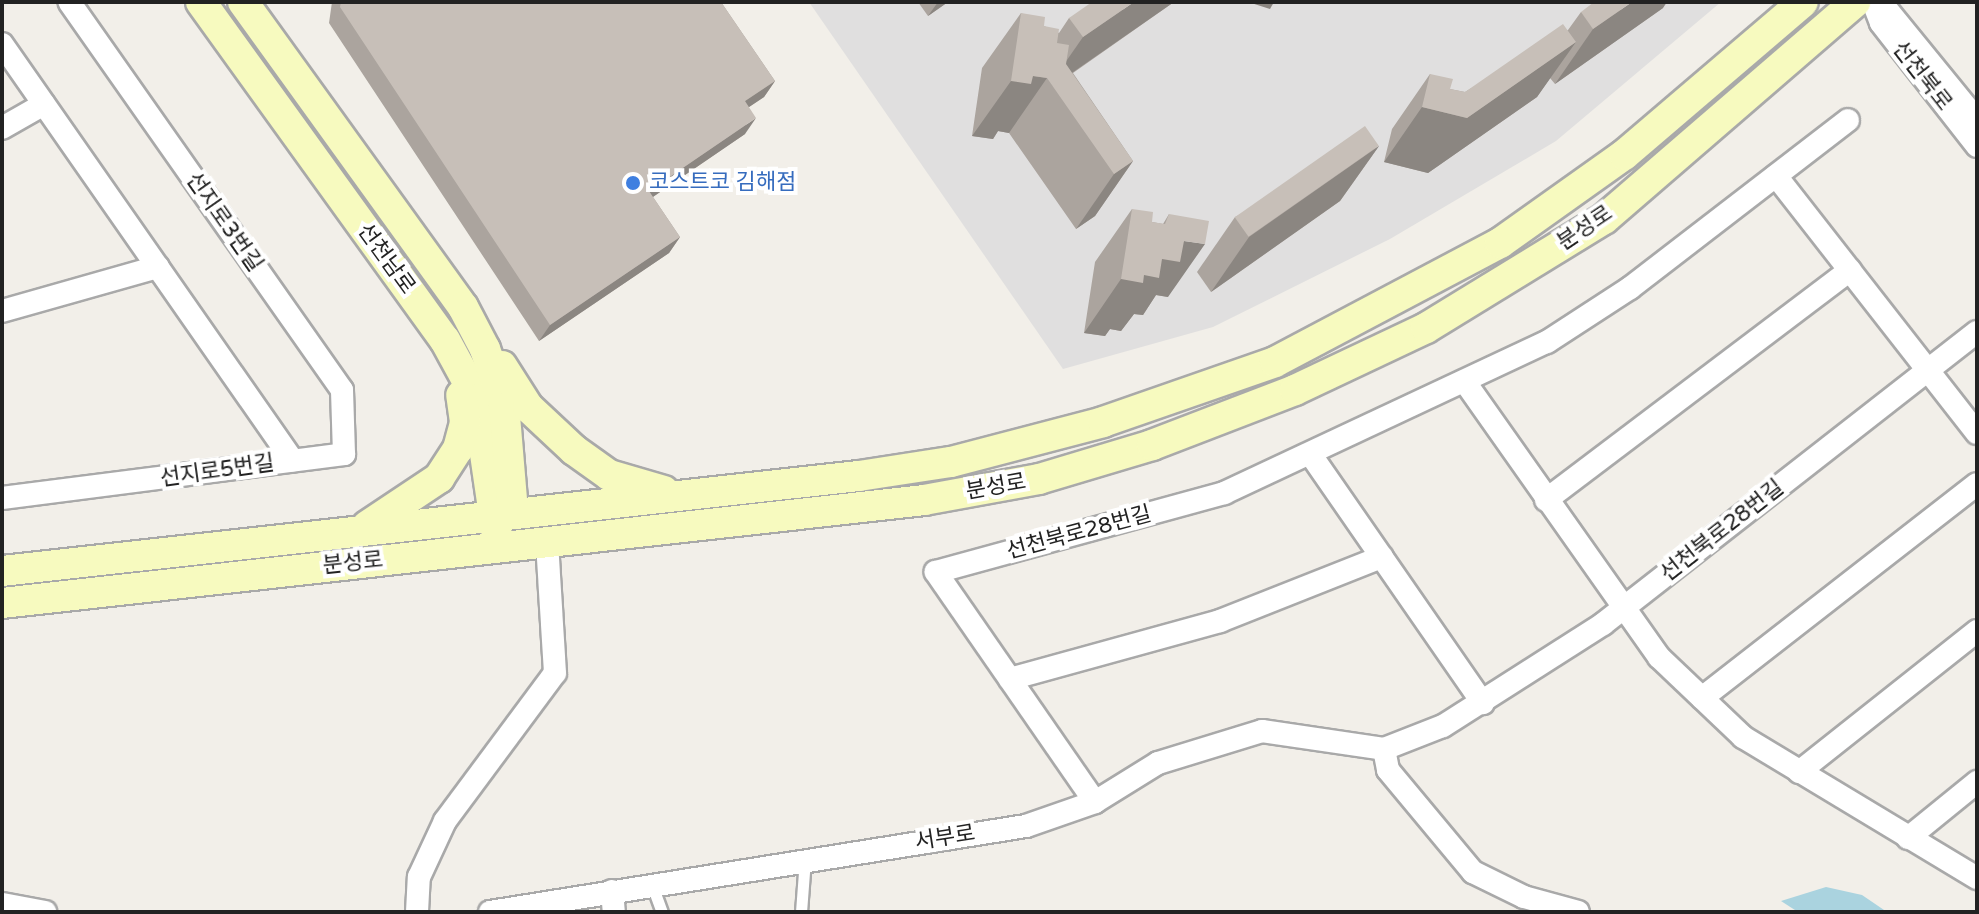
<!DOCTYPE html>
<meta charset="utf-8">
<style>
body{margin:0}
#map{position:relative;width:1979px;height:914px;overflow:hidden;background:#f2efe9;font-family:"Varela Round","Noto Sans KR",sans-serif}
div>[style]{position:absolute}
.residential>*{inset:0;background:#e0dfdf}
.water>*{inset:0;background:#aad3df}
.roads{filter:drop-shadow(2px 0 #a9a9a9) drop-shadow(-2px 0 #a9a9a9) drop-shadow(0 2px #a9a9a9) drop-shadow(0 -2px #a9a9a9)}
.service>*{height:11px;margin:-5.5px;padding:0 5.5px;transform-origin:5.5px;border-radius:5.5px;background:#fff}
.minor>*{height:22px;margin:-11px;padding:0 11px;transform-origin:11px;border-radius:11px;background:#fff}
.secondary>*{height:30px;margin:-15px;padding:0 15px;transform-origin:15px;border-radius:15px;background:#f7fabf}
.wall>*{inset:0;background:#aba49e}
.shaded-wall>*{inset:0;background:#8b8681}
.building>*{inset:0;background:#c7bfb8;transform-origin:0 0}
.dots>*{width:22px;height:22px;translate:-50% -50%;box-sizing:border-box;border:4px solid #fff;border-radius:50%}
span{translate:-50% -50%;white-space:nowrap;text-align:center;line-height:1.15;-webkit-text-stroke:8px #fff;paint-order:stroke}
.street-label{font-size:22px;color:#222}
.shop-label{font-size:22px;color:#366cbe}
.left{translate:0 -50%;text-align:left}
.frame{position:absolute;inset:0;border:4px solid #222;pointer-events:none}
</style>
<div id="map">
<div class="residential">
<div style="clip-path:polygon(809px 2px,1721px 2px,1556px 141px,1390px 239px,1213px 327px,1063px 369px)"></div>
</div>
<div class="water">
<div style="clip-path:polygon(1826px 887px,1862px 895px,1887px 912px,1798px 912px,1781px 901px)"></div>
</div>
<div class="roads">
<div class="service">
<div style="left:652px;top:885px;width:29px;rotate:70deg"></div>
<div style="left:801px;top:912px;width:53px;rotate:-85.7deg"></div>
</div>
<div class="minor">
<div style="left:1873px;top:2px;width:22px;rotate:69deg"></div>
<div style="left:1881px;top:23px;width:156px;rotate:52deg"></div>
<div style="left:1884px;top:6px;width:147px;rotate:50.8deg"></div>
<div style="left:2px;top:44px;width:508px;rotate:55.09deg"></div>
<div style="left:2px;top:128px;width:48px;rotate:-29.7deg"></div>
<div style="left:1776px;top:176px;width:326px;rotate:52deg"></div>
<div style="left:2px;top:311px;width:162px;rotate:-15.8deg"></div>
<div style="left:1465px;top:382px;width:337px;rotate:54.8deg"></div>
<div style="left:1659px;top:657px;width:116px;rotate:43.6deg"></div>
<div style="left:1743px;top:737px;width:273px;rotate:31.1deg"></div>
<div style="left:1311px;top:455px;width:302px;rotate:55.3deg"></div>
<div style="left:2px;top:498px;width:345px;rotate:-7.3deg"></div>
<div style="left:344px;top:454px;width:64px;rotate:-91.8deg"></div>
<div style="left:342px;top:390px;width:474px;rotate:-125.1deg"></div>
<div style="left:1546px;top:500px;width:381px;rotate:-37.1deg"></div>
<div style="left:1010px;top:679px;width:218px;rotate:-15.4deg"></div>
<div style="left:1220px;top:621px;width:174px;rotate:-21.6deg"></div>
<div style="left:1702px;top:698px;width:348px;rotate:-37.9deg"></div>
<div style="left:1384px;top:749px;width:21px;rotate:79deg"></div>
<div style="left:1388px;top:770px;width:133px;rotate:50.2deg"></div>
<div style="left:1473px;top:872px;width:57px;rotate:26.1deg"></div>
<div style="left:1524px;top:897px;width:56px;rotate:15.5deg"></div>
<div style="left:1799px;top:772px;width:227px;rotate:-38.4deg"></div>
<div style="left:1095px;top:802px;width:280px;rotate:-124.7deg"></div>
<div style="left:936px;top:572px;width:299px;rotate:-15.3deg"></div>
<div style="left:1224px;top:493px;width:357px;rotate:-25.1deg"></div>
<div style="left:1547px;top:342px;width:99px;rotate:-33deg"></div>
<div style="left:1630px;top:288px;width:275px;rotate:-37.6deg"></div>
<div style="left:1908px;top:838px;width:89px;rotate:-39.1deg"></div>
<div style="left:612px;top:891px;width:21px;rotate:85deg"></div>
<div style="left:2px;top:904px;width:44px;rotate:10.5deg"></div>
<div style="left:417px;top:912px;width:35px;rotate:-87deg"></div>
<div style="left:419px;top:877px;width:62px;rotate:-65.1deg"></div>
<div style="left:445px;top:821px;width:184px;rotate:-53.4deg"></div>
<div style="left:555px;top:673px;width:131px;rotate:-93.5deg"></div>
<div style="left:490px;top:912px;width:543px;rotate:-9.12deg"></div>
<div style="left:1026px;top:826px;width:73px;rotate:-19.2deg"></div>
<div style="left:1095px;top:802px;width:74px;rotate:-31.8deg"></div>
<div style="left:1158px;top:763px;width:109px;rotate:-17.1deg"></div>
<div style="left:1262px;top:731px;width:123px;rotate:8.4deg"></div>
<div style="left:1384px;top:749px;width:63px;rotate:-21.3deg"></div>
<div style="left:1443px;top:726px;width:190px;rotate:-32.5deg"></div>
<div style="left:1603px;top:624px;width:474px;rotate:-38deg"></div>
</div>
<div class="secondary">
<div style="left:201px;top:2px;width:417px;rotate:54.2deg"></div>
<div style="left:445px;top:340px;width:67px;rotate:61.5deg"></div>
<div style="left:477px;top:399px;width:138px;rotate:81.7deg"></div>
<div style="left:243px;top:2px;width:376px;rotate:54.2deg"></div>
<div style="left:463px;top:307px;width:47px;rotate:62.4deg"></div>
<div style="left:485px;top:349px;width:58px;rotate:70.9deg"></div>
<div style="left:504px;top:404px;width:95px;rotate:85.2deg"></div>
<div style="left:502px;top:366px;width:49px;rotate:57.6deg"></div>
<div style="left:528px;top:407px;width:63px;rotate:43.1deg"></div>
<div style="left:574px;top:450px;width:43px;rotate:35.5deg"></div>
<div style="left:609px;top:475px;width:57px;rotate:16.2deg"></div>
<div style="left:367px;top:526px;width:87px;rotate:-33.7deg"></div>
<div style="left:439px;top:478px;width:35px;rotate:-57deg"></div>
<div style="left:458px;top:449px;width:28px;rotate:-75deg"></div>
<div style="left:465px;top:422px;width:27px;rotate:-98deg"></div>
<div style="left:2px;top:571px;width:862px;rotate:-6.33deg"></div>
<div style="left:859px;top:476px;width:93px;rotate:-8.7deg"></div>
<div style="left:951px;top:462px;width:157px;rotate:-14.7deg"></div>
<div style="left:1103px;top:422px;width:182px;rotate:-19.2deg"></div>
<div style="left:1275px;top:362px;width:255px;rotate:-27.9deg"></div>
<div style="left:1500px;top:243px;width:152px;rotate:-35.4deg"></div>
<div style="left:1624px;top:155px;width:235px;rotate:-40.5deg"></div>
<div style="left:2px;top:603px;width:928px;rotate:-6.37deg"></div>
<div style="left:924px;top:500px;width:117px;rotate:-10.3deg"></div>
<div style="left:1039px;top:479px;width:118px;rotate:-16.7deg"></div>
<div style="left:1152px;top:445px;width:153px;rotate:-21deg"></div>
<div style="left:1295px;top:390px;width:145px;rotate:-25.3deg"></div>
<div style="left:1426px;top:328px;width:209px;rotate:-31.5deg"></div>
<div style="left:1604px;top:219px;width:332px;rotate:-40.8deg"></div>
</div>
</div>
<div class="wall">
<div style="clip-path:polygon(332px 2px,721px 2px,775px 81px,764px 97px,749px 107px,745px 134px,653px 197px,680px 237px,669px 253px,539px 341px,329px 23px)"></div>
<div style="clip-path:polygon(918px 2px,948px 2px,928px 16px)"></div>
<div style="clip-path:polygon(1174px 2px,1073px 73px,1133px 161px,1095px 216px,1076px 229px,1009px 133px,998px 131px,993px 139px,972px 136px,982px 68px,1021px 13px,1044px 26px,1059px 33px,1069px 18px)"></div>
<div style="clip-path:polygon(1663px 8px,1555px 84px,1550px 78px,1537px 97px,1428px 173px,1384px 162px,1392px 129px,1430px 74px,1450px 89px,1465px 92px,1568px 30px,1581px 12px)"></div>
<div style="clip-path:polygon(1379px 146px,1340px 201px,1211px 292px,1197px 272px,1235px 217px)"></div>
<div style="clip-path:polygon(1132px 209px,1152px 222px,1163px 224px,1169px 214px,1168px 297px,1156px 295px,1143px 315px,1134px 314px,1121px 331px,1110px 329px,1105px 336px,1084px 333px,1095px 262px)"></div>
</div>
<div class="shaded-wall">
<div style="clip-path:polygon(938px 2px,948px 2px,928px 16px)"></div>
<div style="clip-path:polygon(1134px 2px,1174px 2px,1053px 86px,1051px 83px,1083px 37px)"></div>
<div style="clip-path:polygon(1248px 2px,1274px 2px,1270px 9px)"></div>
<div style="clip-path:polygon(1632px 2px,1667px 2px,1663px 8px,1555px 84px,1593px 29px)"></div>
<div style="clip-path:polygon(1576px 42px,1537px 97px,1428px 173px,1384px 162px,1422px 107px,1467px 118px)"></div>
<div style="clip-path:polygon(1033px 76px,1047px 78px,1009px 133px,998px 131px,993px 139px,972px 136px,1011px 81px)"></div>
<div style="clip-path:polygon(775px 81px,764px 97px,734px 117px,745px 101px)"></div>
<div style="clip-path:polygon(756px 118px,745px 134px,638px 207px,649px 191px)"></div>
<div style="clip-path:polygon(1379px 146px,1340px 201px,1211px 292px,1249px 237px)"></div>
<div style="clip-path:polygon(1133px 161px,1095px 216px,1076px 229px,1114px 174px)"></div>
<div style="clip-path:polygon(680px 237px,669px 253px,539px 341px,550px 325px)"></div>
<div style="clip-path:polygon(1184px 241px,1205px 244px,1168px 297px,1156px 295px,1143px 315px,1134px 314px,1121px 331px,1110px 329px,1105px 336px,1084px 333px,1121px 279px,1162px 259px)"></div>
</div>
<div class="building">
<div style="clip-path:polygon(341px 2px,721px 2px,775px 81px,745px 101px,756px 118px,649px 191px,680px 237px,550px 325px,340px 7px)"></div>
<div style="clip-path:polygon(1092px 2px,1134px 2px,1083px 37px,1069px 18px)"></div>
<div style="clip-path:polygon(1594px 2px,1632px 2px,1593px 29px,1581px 12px)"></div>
<div style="clip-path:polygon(1021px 13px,1045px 17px,1044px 26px,1059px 29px,1057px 43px,1069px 45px,1066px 64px,1133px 161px,1114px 174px,1047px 78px,1033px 76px,1031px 84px,1011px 81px)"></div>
<div style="clip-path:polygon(1563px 24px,1576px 42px,1467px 118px,1422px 107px,1430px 74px,1453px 79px,1450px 89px,1465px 92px)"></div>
<div style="left:1365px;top:126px;width:24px;height:159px;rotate:55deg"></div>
<div style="clip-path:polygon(1132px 209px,1153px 212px,1152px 222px,1165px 224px,1169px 214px,1209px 221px,1205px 244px,1184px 241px,1180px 262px,1162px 259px,1159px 278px,1144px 275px,1143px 283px,1121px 279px)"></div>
</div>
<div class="dots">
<div style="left:633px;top:183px;background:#3f7fe0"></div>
</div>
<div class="street-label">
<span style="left:1922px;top:76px;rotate:52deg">선천북로</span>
<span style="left:224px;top:222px;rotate:55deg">선지로3번길</span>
<span style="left:1585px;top:228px;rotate:-34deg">분성로</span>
<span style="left:386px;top:259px;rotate:54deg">선천남로</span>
<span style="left:217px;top:471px;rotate:-8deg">선지로5번길</span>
<span style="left:996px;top:487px;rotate:-10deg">분성로</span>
<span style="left:1722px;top:531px;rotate:-38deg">선천북로28번길</span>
<span style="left:1079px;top:533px;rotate:-15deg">선천북로28번길</span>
<span style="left:353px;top:563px;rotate:-6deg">분성로</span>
<span style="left:945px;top:838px;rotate:-9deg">서부로</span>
</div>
<div class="shop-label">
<span class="left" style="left:649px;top:183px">코스트코 김해점</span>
</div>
<div class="frame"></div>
</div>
